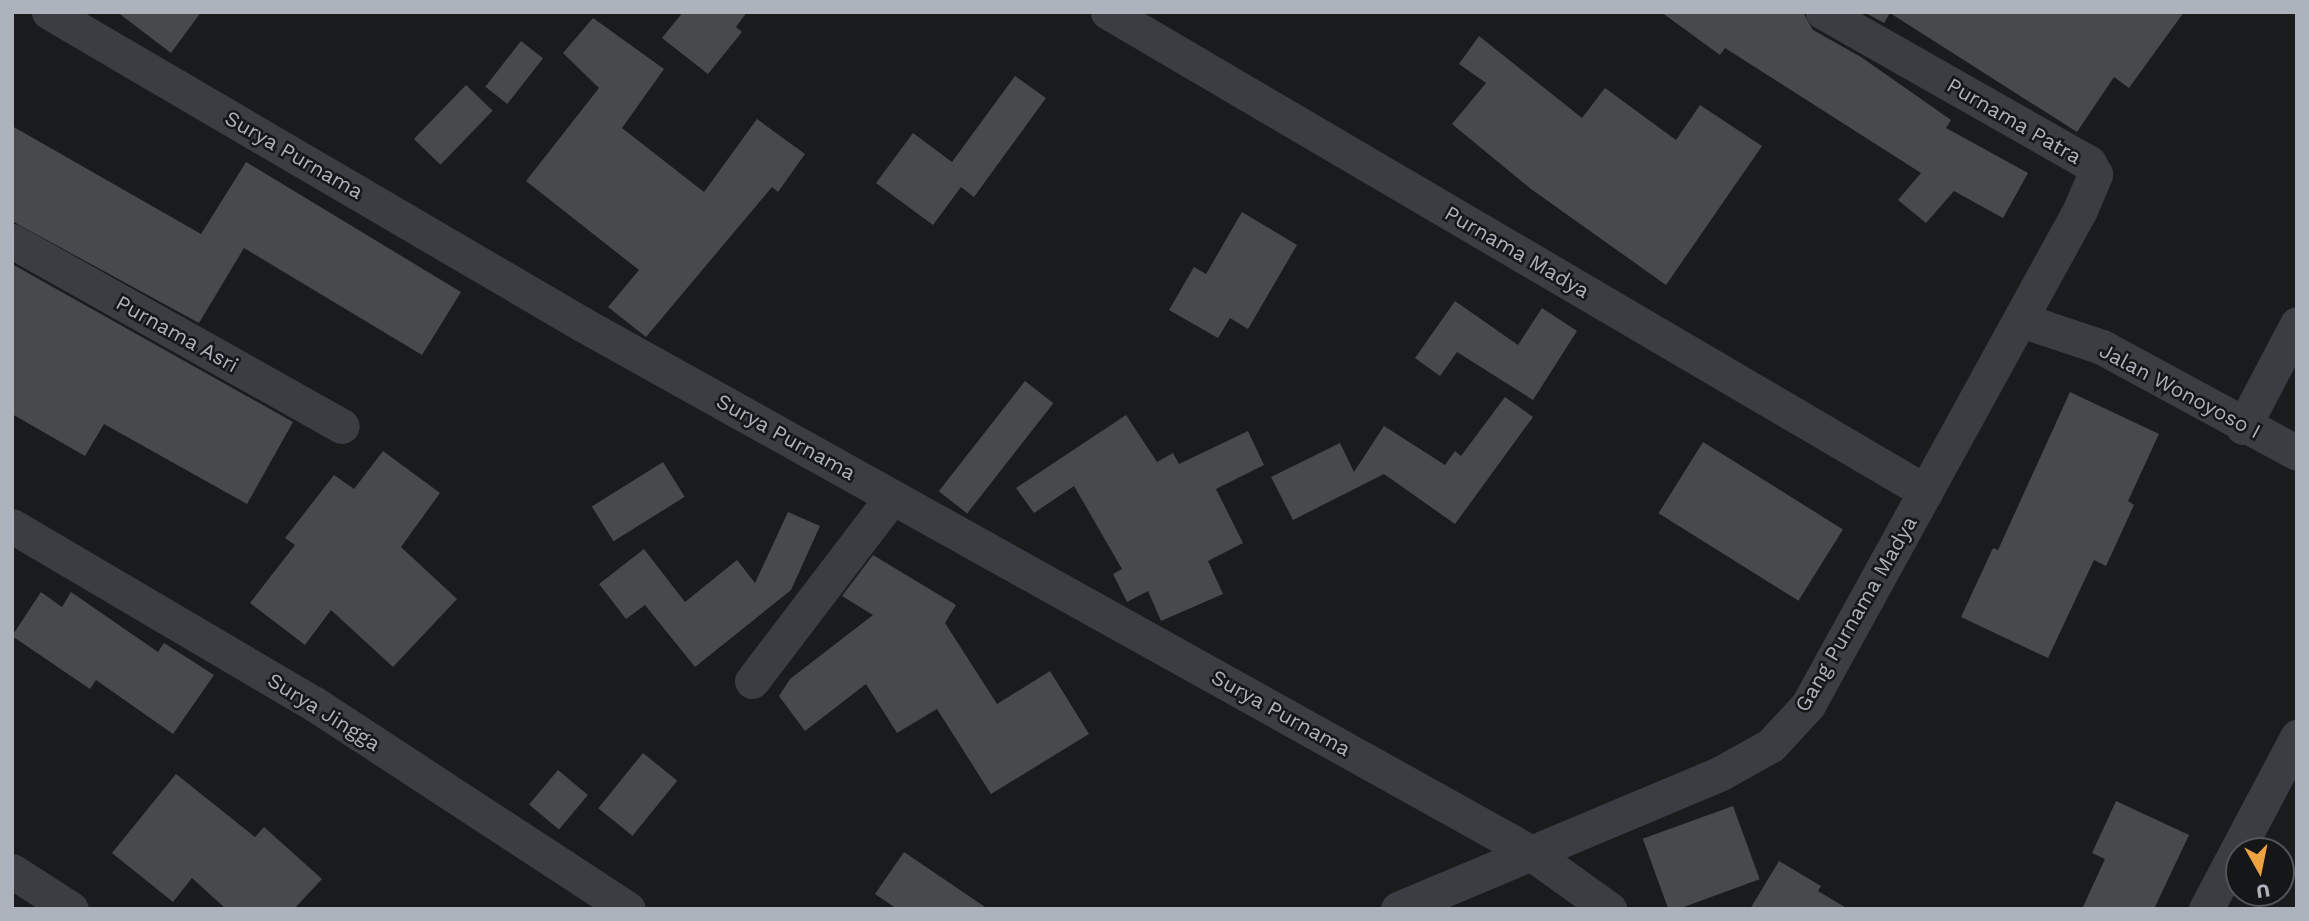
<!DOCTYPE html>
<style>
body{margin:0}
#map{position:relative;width:2309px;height:921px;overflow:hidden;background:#1a1b1d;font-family:"Work Sans",sans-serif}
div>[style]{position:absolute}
.building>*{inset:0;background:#47494d;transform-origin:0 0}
.minor>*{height:35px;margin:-17.5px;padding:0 17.5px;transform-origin:17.5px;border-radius:17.5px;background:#3b3d42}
span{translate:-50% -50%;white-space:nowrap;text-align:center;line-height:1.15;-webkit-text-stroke:5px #151618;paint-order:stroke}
.street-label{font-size:21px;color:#adb3bc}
.frame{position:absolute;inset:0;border:14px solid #adb3bc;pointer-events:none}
.north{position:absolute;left:2225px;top:837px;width:70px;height:70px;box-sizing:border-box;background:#151618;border:2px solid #52555a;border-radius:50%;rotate:171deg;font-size:19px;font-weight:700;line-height:28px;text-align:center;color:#adb3bc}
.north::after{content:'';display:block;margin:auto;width:24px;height:32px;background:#efa340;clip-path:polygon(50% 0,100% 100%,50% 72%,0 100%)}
</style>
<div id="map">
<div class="building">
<div style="clip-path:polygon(117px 12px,201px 12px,171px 53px)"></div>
<div style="clip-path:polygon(683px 12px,747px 12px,736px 27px,742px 32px,708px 74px,662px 38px)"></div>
<div style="clip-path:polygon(1661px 12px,1803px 12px,1813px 30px,1861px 57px,1951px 120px,1946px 128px,2028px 173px,2003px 218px,1954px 191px,1926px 223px,1898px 200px,1921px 173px,1725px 48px,1720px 55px)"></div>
<div style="clip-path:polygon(1864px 12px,2184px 12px,2129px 88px,2114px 77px,2077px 132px,1890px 13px,1884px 23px)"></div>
<div style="clip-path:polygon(593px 18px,664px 69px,622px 128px,704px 192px,757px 119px,805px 154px,778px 192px,772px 187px,646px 337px,608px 307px,639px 270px,526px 181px,599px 88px,563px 53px)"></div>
<div style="clip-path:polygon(1479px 36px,1582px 118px,1605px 88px,1676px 140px,1700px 105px,1762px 146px,1666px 285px,1531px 189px,1452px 124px,1486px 83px,1459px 64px)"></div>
<div style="left:521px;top:41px;width:28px;height:58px;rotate:38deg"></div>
<div style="clip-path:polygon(1015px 76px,1046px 98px,974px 197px,961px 187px,933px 225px,876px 183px,913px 133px,952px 162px)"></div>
<div style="left:466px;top:85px;width:37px;height:75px;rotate:44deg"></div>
<div style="clip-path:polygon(12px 126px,201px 234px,246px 162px,461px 292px,422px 355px,244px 248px,199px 323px,12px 221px)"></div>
<div style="clip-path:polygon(1242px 212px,1297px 245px,1248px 329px,1230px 318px,1218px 338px,1169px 310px,1194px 267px,1206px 274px)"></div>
<div style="clip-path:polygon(12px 264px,293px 422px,247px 504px,104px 424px,85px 456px,12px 414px)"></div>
<div style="clip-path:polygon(1455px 301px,1518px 345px,1542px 308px,1577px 331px,1533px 400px,1457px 352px,1440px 376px,1415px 358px)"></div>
<div style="left:1025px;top:381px;width:36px;height:140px;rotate:38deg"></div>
<div style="clip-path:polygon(2070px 392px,2159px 434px,2128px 501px,2134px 505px,2106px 566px,2094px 560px,2048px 658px,1961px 617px,1993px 548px,1998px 550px)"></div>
<div style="clip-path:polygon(1505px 397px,1533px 417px,1455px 524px,1384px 474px,1293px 520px,1271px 477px,1340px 443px,1354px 472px,1384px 426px,1445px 465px,1455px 451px,1461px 456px)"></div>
<div style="clip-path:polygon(1126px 415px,1157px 462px,1173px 453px,1179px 464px,1248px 431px,1264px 465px,1216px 489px,1243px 543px,1208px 561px,1223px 594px,1161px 621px,1148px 591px,1127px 602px,1113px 574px,1122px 569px,1074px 486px,1034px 513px,1016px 488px)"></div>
<div style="left:1703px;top:442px;width:165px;height:84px;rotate:32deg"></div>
<div style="clip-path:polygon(383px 451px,440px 493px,401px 547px,457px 599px,393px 667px,331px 610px,305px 645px,250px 603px,295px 545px,285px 538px,334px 475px,354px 489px)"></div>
<div style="left:663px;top:462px;width:41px;height:84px;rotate:58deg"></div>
<div style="clip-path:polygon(788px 512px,820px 526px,791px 590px,695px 667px,645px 605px,626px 619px,599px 584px,644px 549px,685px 602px,737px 560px,755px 583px)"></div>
<div style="clip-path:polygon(873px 555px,956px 605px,945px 623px,997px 704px,1050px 671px,1089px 734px,991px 794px,937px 709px,897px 733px,866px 684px,805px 731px,779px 696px,790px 679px,873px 615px,842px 596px)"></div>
<div style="clip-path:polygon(41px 592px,62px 607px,71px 592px,158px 652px,164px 643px,214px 675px,173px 734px,96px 680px,90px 689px,12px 636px)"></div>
<div style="left:643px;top:753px;width:44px;height:71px;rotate:39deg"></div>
<div style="left:558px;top:770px;width:39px;height:45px;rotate:40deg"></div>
<div style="clip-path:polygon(176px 774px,255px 837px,264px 827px,322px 879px,294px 909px,226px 909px,192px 878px,173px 902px,112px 853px)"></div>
<div style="clip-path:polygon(2116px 801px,2189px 835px,2154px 909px,2082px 909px,2105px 859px,2092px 853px)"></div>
<div style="left:1733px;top:806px;width:78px;height:96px;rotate:70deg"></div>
<div style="clip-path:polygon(904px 852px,988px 909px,897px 909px,875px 894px)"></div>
<div style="clip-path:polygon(1779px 861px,1821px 886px,1818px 891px,1848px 909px,1750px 909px)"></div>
</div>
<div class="minor">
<div style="left:49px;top:12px;width:618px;rotate:30.34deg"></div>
<div style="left:582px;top:324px;width:1083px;rotate:29.12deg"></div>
<div style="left:1528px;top:851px;width:100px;rotate:35.6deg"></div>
<div style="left:1108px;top:12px;width:948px;rotate:30.4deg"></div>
<div style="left:12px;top:241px;width:378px;rotate:29.3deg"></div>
<div style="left:2021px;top:320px;width:85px;rotate:18.4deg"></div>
<div style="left:2102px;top:347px;width:222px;rotate:28.5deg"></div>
<div style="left:2243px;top:427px;width:116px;rotate:-62.3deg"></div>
<div style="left:12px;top:526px;width:349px;rotate:30.5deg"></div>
<div style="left:313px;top:703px;width:376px;rotate:33.2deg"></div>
<div style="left:752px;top:681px;width:231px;rotate:-52.7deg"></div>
<div style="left:12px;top:871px;width:70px;rotate:32.8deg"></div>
<div style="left:1398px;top:909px;width:350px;rotate:-22.8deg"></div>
<div style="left:1721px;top:773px;width:57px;rotate:-29.2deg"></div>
<div style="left:1771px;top:745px;width:54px;rotate:-47.2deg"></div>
<div style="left:1808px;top:705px;width:565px;rotate:-61.21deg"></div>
<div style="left:2080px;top:210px;width:39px;rotate:-67deg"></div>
<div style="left:2095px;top:174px;width:13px;rotate:-119deg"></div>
<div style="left:2089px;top:163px;width:306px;rotate:-150.4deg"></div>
<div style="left:2206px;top:909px;width:195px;rotate:-62.1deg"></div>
</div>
<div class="street-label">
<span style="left:2014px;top:121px;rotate:30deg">Purnama Patra</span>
<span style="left:294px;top:155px;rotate:30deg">Surya Purnama</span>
<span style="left:1517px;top:252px;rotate:30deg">Purnama Madya</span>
<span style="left:177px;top:334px;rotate:29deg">Purnama Asri</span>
<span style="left:2180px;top:391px;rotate:28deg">Jalan Wonoyoso I</span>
<span style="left:786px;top:437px;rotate:29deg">Surya Purnama</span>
<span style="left:1856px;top:614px;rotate:-60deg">Gang Purnama Madya</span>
<span style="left:324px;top:712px;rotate:32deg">Surya Jingga</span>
<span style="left:1281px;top:713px;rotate:29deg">Surya Purnama</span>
</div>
<div class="frame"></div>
<div class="north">U</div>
</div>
